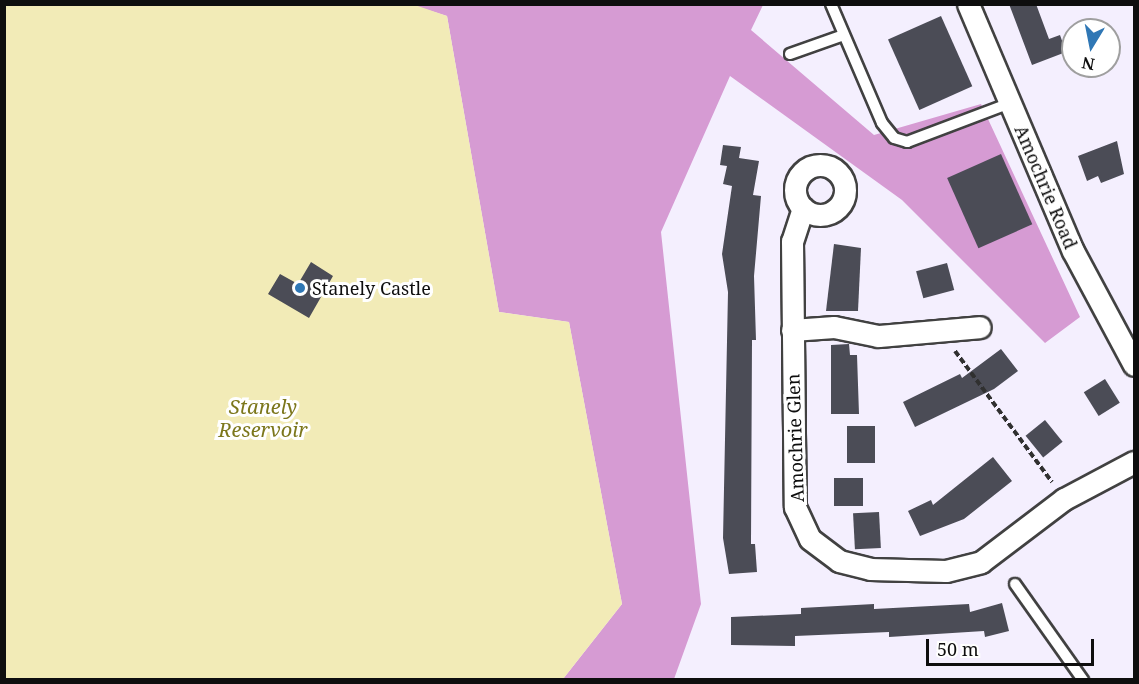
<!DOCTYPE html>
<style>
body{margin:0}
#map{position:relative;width:1139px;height:684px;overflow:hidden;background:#f4effe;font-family:"Noto Serif",serif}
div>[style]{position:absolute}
.forest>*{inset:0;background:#d69bd3}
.water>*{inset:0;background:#f2ebb7}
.building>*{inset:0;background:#4b4c56;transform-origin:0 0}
.path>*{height:4px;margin-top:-2px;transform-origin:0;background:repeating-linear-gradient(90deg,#303030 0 6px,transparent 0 9px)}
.roads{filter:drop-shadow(2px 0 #414141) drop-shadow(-2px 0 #414141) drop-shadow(0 2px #414141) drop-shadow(0 -2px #414141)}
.lane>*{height:10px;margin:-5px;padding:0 5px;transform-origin:5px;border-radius:5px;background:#fff}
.street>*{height:21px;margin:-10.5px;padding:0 10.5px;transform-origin:10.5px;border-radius:10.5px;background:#fff}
.street>.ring{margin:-10.5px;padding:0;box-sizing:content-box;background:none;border:21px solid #fff;border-radius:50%}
.dots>*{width:16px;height:16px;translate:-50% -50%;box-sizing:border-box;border:3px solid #fff;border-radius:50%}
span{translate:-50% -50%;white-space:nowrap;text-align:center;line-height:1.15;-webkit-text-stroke:6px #fff;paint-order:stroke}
.street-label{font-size:18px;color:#0e0e0e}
.poi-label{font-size:18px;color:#0e0e0e}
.left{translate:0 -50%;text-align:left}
.water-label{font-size:20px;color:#7c771c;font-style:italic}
.frame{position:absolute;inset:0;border:6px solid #0e0e0e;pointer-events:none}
.north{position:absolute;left:1061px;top:18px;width:60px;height:60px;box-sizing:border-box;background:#fff;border:2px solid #9f9f9f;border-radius:50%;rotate:190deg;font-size:16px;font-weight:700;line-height:24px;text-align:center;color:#0e0e0e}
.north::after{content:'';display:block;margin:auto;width:21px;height:27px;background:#2f77b5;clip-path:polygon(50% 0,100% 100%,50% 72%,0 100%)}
.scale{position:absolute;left:926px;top:639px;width:168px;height:27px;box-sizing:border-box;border:3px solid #0e0e0e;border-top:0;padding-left:8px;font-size:18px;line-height:21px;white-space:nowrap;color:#0e0e0e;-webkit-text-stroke:4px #fff;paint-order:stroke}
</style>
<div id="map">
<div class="forest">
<div style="clip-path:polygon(412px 5px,763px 5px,751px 30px,874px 135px,981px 104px,1080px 317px,1045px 343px,902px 200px,730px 76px,661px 232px,701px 604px,674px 679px,563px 679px,622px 604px,569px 322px,499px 312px,447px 16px)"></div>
</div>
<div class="water">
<div style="clip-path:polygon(412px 4px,447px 16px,499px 312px,569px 322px,622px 604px,563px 679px,5px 679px,4px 5px)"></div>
</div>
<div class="building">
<div style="clip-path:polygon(1009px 4px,1036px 4px,1049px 39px,1060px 35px,1066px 52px,1032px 65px)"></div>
<div style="left:941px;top:16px;width:77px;height:58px;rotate:66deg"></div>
<div style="clip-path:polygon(1117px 141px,1124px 174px,1101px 183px,1098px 176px,1087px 181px,1078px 156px)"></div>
<div style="clip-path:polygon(723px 145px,741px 147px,739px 158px,759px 161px,753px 195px,761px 196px,754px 276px,756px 340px,752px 340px,751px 544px,755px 544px,757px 572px,729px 574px,723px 538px,728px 292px,722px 254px,732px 186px,723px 184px,727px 166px,720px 165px)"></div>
<div style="left:1001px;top:154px;width:77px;height:59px;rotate:66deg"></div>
<div style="clip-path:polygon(834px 244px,861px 248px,858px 311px,826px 311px)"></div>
<div style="clip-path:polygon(311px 262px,333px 276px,309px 318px,268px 294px,280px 274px,298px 284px)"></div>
<div style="left:947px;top:263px;width:28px;height:32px;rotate:75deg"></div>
<div style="clip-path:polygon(849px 344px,850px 355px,857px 355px,859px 414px,831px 414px,831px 345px)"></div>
<div style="clip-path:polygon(1001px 349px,1018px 371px,994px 389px,915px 427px,903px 402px,960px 374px,962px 378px)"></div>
<div style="left:1105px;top:379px;width:28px;height:25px;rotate:58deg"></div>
<div style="left:1045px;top:420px;width:28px;height:25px;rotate:51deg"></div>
<div style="left:847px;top:426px;width:28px;height:37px"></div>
<div style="clip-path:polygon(993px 457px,1012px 481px,964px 519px,920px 536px,908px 511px,931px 500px,933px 505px)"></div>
<div style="left:834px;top:478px;width:29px;height:28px"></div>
<div style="left:879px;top:512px;width:36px;height:26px;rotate:87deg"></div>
<div style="clip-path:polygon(1002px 603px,1009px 631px,985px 637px,984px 631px,889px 637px,889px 632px,795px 636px,795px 646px,731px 645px,731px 617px,801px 614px,801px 608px,874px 604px,874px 609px,969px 604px,970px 612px)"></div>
</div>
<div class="path">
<div style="left:955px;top:351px;width:163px;rotate:53.5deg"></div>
</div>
<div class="roads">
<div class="lane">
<div style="left:831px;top:4px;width:129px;rotate:66.8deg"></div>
<div style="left:882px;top:123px;width:19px;rotate:51deg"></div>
<div style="left:894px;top:138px;width:14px;rotate:17deg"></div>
<div style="left:907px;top:142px;width:110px;rotate:-20.7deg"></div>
<div style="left:790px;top:54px;width:57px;rotate:-19.4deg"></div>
<div style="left:1015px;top:584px;width:118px;rotate:54.7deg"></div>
</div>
<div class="street">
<div style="left:968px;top:4px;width:268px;rotate:67deg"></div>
<div style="left:1073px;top:251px;width:129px;rotate:61.8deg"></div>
<div class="ring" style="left:795px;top:165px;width:29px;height:29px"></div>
<div style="left:803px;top:208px;width:35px;rotate:108deg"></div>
<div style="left:792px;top:241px;width:266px;rotate:89.4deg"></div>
<div style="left:795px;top:507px;width:35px;rotate:65deg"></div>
<div style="left:810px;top:539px;width:36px;rotate:37deg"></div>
<div style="left:839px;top:561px;width:32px;rotate:14deg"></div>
<div style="left:870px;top:569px;width:76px;rotate:1.5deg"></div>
<div style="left:946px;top:571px;width:36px;rotate:-14deg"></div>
<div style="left:981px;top:562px;width:104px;rotate:-37.2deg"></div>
<div style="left:1064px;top:499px;width:79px;rotate:-27.9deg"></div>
<div style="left:792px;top:330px;width:42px;rotate:-4.1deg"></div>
<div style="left:834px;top:327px;width:45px;rotate:11.6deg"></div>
<div style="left:878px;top:336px;width:102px;rotate:-5deg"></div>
</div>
</div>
<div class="dots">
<div style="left:300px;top:288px;background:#2f77b5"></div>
</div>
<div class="street-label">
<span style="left:1046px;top:187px;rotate:67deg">Amochrie Road</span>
<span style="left:795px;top:438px;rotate:-92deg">Amochrie Glen</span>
</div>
<div class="poi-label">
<span class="left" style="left:312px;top:288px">Stanely Castle</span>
</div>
<div class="water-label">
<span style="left:263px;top:418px">Stanely<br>Reservoir</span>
</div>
<div class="frame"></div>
<div class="north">N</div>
<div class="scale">50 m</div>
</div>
